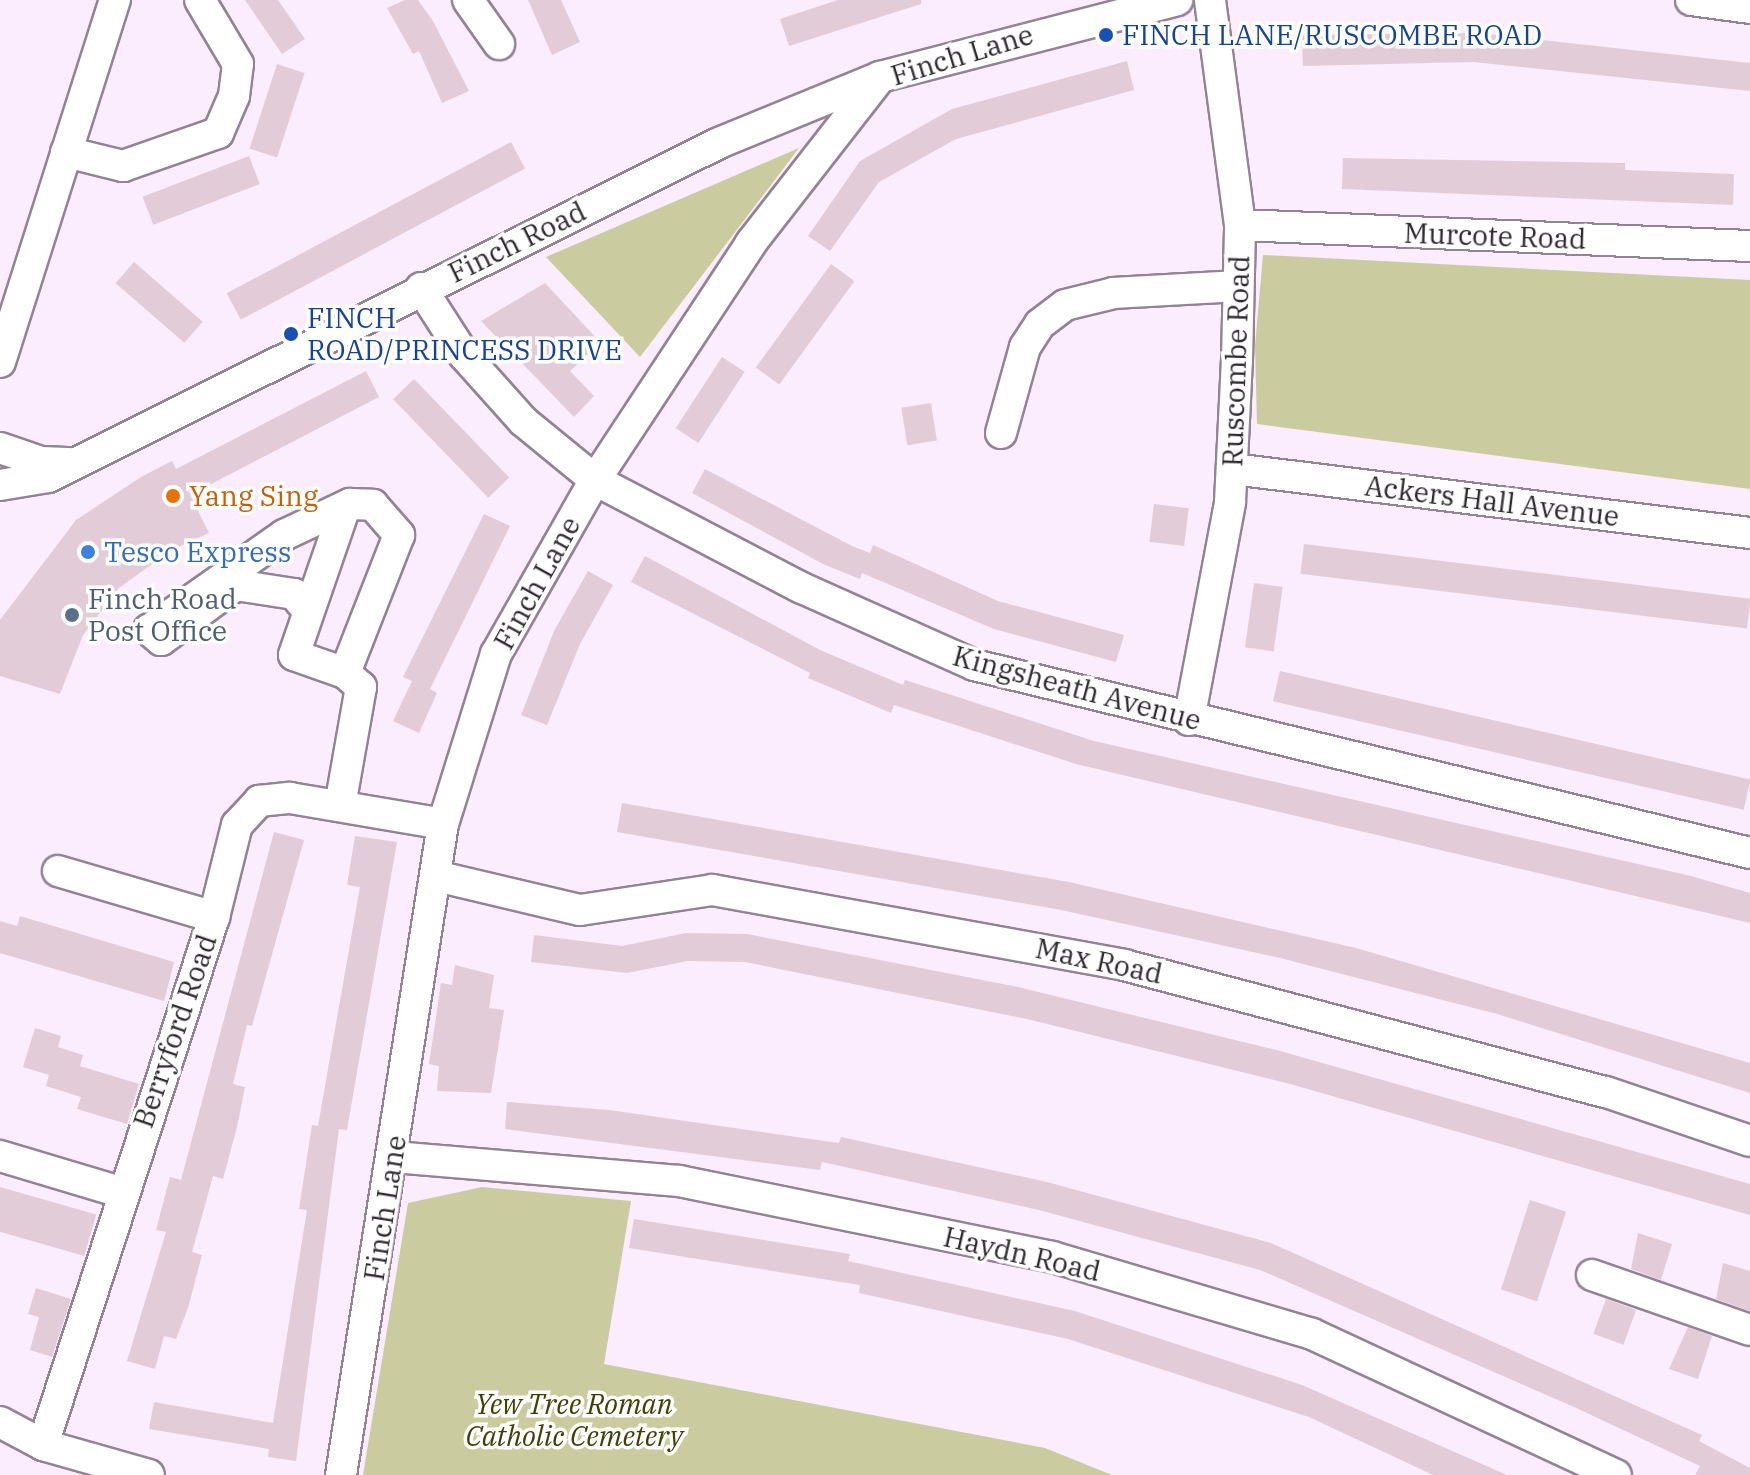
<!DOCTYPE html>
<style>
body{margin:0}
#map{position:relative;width:1750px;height:1475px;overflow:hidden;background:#fbecfe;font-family:"IBM Plex Serif",serif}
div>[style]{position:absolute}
.green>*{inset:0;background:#cacc9f}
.building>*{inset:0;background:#e2ccd8;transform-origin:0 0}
.roads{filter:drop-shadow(2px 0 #928495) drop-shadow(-2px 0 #928495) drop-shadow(0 2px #928495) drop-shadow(0 -2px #928495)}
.minor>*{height:30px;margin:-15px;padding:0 15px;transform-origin:15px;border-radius:15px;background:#fff}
.dots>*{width:22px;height:22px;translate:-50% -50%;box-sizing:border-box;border:4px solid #fff;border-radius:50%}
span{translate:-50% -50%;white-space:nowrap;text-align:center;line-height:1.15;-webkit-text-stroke:7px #fff;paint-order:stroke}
.transit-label{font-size:28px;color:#164399}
.left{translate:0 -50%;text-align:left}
.street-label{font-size:28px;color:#2e292f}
.food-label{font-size:28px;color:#c56008}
.shop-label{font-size:28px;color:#366cbe}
.service-label{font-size:28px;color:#4e5e75}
.park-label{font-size:28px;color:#3f3f06;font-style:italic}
</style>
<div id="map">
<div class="green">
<div style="clip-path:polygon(799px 148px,640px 357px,546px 257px)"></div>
<div style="clip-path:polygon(1263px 255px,1750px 280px,1750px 489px,1257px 424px,1255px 346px)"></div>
<div style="clip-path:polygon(482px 1187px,631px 1201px,604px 1364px,1045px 1448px,1112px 1475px,363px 1475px,408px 1203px)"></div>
</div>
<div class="building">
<div style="clip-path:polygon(245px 0,278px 0,305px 39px,282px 54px)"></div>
<div style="clip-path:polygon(405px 0,418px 0,433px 21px,469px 91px,442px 103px,419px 51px,413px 54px,387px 8px)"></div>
<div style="clip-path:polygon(528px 0,561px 0,580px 42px,552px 55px)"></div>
<div style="clip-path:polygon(838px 0,921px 0,921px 4px,789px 46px,780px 19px)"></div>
<div style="clip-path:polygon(1478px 33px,1750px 63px,1750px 91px,1473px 62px,1303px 66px,1302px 35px)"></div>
<div style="clip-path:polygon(1127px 61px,1134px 90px,956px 139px,879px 182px,830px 251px,808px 236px,860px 161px,952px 109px)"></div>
<div style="left:277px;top:64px;width:29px;height:89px;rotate:18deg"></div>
<div style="left:511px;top:142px;width:30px;height:322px;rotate:62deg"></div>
<div style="left:249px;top:156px;width:30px;height:114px;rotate:69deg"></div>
<div style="clip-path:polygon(1343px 158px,1625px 163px,1625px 170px,1734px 174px,1733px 205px,1342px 189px)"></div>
<div style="left:134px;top:262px;width:91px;height:28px;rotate:41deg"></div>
<div style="left:831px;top:264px;width:29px;height:128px;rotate:36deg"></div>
<div style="clip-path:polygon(545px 283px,601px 343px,570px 371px,594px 396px,574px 417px,481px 321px)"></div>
<div style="left:722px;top:357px;width:27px;height:85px;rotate:33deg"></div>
<div style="clip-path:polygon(366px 371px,379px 397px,190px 495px,209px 533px,170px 551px,119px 588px,83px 635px,60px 694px,0 676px,0 620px,76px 520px,141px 477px,172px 461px,176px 469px)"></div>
<div style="left:414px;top:379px;width:137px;height:29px;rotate:46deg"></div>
<div style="left:931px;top:403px;width:38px;height:30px;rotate:81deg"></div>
<div style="clip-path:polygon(705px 469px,852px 546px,870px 553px,873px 545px,998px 601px,1124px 635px,1116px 662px,994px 629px,862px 573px,860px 579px,823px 564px,692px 493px)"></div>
<div style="left:1154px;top:504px;width:35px;height:38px;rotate:7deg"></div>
<div style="clip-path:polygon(484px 514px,510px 526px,430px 689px,437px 693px,419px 733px,393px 721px,412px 681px,403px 677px)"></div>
<div style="left:1304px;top:544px;width:450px;height:30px;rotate:7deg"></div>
<div style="clip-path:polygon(645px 556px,820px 650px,903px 685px,905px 680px,1094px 741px,1691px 876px,1750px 893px,1750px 923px,1076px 764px,894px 705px,891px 713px,808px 678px,810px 673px,631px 582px)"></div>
<div style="clip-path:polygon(588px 571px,613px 585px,580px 644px,547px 725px,521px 715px,554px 631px)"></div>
<div style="left:1254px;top:583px;width:29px;height:65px;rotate:8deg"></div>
<div style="left:1280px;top:671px;width:483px;height:31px;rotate:13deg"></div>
<div style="clip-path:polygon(622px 803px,1069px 882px,1356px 948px,1750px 1063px,1750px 1093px,1497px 1014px,1280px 958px,1061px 910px,617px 832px)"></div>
<div style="clip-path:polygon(274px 832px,304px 840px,252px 1026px,247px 1025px,233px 1084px,245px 1087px,237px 1127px,223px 1179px,213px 1176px,192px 1252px,202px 1255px,188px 1308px,176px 1339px,164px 1336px,155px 1369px,127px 1361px,166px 1232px,156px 1230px,170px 1177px,181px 1180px)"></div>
<div style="clip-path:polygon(355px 836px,397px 842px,347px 1130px,339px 1129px,296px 1461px,268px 1457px,269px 1449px,149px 1429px,154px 1402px,273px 1423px,307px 1210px,299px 1209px,312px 1125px,318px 1126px,360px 887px,347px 885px)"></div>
<div style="clip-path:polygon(20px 916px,174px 962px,164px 1001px,0 953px,0 921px,17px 926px)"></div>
<div style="clip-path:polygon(686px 933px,747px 934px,1018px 987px,1280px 1051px,1750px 1184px,1750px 1215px,1290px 1084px,1027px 1019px,745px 962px,688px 961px,627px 973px,531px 962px,534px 935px,622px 946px)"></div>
<div style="clip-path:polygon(455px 965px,494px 975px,489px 1008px,504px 1010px,491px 1093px,437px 1091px,439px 1066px,429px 1064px,441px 983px,452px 985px)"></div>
<div style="clip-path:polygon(35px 1028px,61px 1036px,58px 1047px,83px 1055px,80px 1066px,139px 1084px,127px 1124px,77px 1109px,81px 1097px,46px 1086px,49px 1075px,23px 1067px)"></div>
<div style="clip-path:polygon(507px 1102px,609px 1110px,839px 1143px,841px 1137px,1047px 1182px,1271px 1243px,1702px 1435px,1699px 1441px,1750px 1468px,1750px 1475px,1695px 1475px,1700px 1466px,1574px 1407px,1260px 1270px,1039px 1210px,822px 1162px,820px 1170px,505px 1129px)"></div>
<div style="left:0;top:1187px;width:100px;height:43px;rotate:16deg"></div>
<div style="left:1530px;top:1200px;width:38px;height:94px;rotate:18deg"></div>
<div style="clip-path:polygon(634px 1219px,850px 1254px,848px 1261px,1075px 1311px,1302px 1385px,1507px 1475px,1433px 1475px,1309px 1417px,1068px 1339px,859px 1293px,860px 1285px,629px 1248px)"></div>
<div style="clip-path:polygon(1638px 1233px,1672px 1244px,1661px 1280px,1631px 1269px)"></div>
<div style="clip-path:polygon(1723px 1263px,1750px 1271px,1750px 1311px,1716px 1299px)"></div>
<div style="clip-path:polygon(36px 1288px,71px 1299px,52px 1357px,30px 1350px,39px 1317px,28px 1314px)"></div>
<div style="left:1606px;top:1299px;width:32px;height:37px;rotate:20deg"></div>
<div style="clip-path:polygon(1688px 1327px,1712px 1336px,1698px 1379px,1669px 1369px)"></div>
</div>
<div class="roads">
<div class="minor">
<div style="left:468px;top:0;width:54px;rotate:54.8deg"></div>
<div style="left:1691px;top:0;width:60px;rotate:7.7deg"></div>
<div style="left:66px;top:152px;width:59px;rotate:13.8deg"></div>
<div style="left:123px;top:166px;width:101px;rotate:-19.2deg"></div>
<div style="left:218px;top:133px;width:40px;rotate:-66.6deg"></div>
<div style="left:234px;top:96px;width:32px;rotate:-83deg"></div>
<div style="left:238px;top:64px;width:74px;rotate:-120.7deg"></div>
<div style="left:1240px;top:225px;width:510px;rotate:2.36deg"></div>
<div style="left:421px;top:288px;width:80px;rotate:57.3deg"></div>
<div style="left:464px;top:355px;width:89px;rotate:48.2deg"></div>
<div style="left:523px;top:421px;width:93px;rotate:39.3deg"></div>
<div style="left:595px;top:480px;width:233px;rotate:27.6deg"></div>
<div style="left:802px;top:588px;width:188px;rotate:24.1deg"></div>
<div style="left:974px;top:665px;width:798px;rotate:13.62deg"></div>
<div style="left:0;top:362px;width:380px;rotate:-72.4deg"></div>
<div style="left:1001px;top:433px;width:89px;rotate:-74.4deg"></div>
<div style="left:1025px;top:347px;width:27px;rotate:-57deg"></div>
<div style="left:1040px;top:324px;width:31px;rotate:-37deg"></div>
<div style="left:1065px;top:305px;width:50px;rotate:-13.8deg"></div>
<div style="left:1114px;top:293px;width:124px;rotate:-3.2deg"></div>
<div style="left:0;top:448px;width:43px;rotate:18.9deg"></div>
<div style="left:41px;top:462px;width:33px;rotate:2deg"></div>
<div style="left:1233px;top:469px;width:521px;rotate:7.06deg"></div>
<div style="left:0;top:485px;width:49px;rotate:-9.5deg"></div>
<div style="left:48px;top:477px;width:750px;rotate:-26.46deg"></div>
<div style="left:719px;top:143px;width:174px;rotate:-22.3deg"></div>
<div style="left:880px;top:77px;width:307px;rotate:-14.5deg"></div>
<div style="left:308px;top:611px;width:22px;rotate:-129deg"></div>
<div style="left:294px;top:594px;width:59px;rotate:-171.2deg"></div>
<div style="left:236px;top:585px;width:93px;rotate:143.7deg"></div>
<div style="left:161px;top:640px;width:16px;rotate:-140deg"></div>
<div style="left:149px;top:630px;width:165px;rotate:-35.1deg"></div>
<div style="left:284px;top:535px;width:73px;rotate:-25.2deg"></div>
<div style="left:350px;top:504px;width:23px;rotate:2deg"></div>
<div style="left:373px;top:505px;width:40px;rotate:49deg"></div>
<div style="left:399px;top:535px;width:148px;rotate:111.4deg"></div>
<div style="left:1189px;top:720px;width:222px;rotate:-79.3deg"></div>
<div style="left:1230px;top:502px;width:141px;rotate:-87.2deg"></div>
<div style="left:1237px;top:361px;width:136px;rotate:-88.7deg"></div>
<div style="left:1240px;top:225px;width:227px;rotate:-97.6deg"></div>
<div style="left:340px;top:806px;width:121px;rotate:-80deg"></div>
<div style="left:361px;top:687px;width:21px;rotate:-139deg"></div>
<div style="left:345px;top:673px;width:54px;rotate:-160.6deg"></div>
<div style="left:294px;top:655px;width:157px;rotate:-71deg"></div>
<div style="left:58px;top:871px;width:163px;rotate:16.4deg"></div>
<div style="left:436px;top:876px;width:148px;rotate:13.3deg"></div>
<div style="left:580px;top:910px;width:134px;rotate:-8.6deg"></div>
<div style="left:712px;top:890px;width:419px;rotate:10.3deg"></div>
<div style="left:1124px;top:965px;width:498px;rotate:14.8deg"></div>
<div style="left:1606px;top:1092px;width:152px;rotate:18.8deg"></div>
<div style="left:0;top:1156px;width:125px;rotate:16.7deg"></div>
<div style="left:394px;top:1157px;width:286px;rotate:4.8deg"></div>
<div style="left:679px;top:1181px;width:381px;rotate:11.5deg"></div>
<div style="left:1052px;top:1257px;width:271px;rotate:16.5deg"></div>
<div style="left:1312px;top:1334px;width:335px;rotate:24.9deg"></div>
<div style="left:1592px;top:1275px;width:167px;rotate:19.2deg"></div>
<div style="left:0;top:1422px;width:49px;rotate:28.1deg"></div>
<div style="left:43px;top:1445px;width:110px;rotate:15.8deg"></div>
<div style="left:43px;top:1445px;width:555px;rotate:-72.05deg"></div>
<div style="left:214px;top:917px;width:95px;rotate:-76deg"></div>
<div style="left:237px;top:825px;width:33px;rotate:-47deg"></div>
<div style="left:259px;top:801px;width:31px;rotate:-6deg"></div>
<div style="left:290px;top:798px;width:155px;rotate:9.6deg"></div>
<div style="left:341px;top:1475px;width:659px;rotate:-81.1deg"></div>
<div style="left:443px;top:824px;width:178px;rotate:-72.7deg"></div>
<div style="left:496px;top:654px;width:200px;rotate:-60.4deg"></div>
<div style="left:595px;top:480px;width:284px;rotate:-56.6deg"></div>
<div style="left:751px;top:243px;width:210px;rotate:-52.1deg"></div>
</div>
</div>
<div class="dots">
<div style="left:1106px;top:35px;background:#1a4fb4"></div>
<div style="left:291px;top:334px;background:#1a4fb4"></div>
<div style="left:173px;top:496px;background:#e8710a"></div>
<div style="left:88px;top:552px;background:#3f7fe0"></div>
<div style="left:72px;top:615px;background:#5c6f8a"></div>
</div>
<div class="transit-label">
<span class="left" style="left:1122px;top:35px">FINCH LANE/RUSCOMBE ROAD</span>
<span class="left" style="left:307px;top:334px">FINCH<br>ROAD/PRINCESS DRIVE</span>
</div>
<div class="street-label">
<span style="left:962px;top:55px;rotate:-17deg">Finch Lane</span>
<span style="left:1495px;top:236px;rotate:2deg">Murcote Road</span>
<span style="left:517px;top:242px;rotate:-26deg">Finch Road</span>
<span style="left:1236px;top:361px;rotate:-88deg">Ruscombe Road</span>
<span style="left:1492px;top:501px;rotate:7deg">Ackers Hall Avenue</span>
<span style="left:537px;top:583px;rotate:-61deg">Finch Lane</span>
<span style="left:1077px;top:688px;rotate:15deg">Kingsheath Avenue</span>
<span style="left:1099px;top:961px;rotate:12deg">Max Road</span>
<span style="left:175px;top:1031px;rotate:-71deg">Berryford Road</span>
<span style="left:385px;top:1208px;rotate:-81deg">Finch Lane</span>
<span style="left:1022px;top:1254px;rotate:13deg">Haydn Road</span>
</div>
<div class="food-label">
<span class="left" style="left:189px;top:496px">Yang Sing</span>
</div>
<div class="shop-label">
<span class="left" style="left:104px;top:552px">Tesco Express</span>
</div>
<div class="service-label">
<span class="left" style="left:88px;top:615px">Finch Road<br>Post Office</span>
</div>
<div class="park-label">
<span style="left:574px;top:1420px">Yew Tree Roman<br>Catholic Cemetery</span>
</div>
</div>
